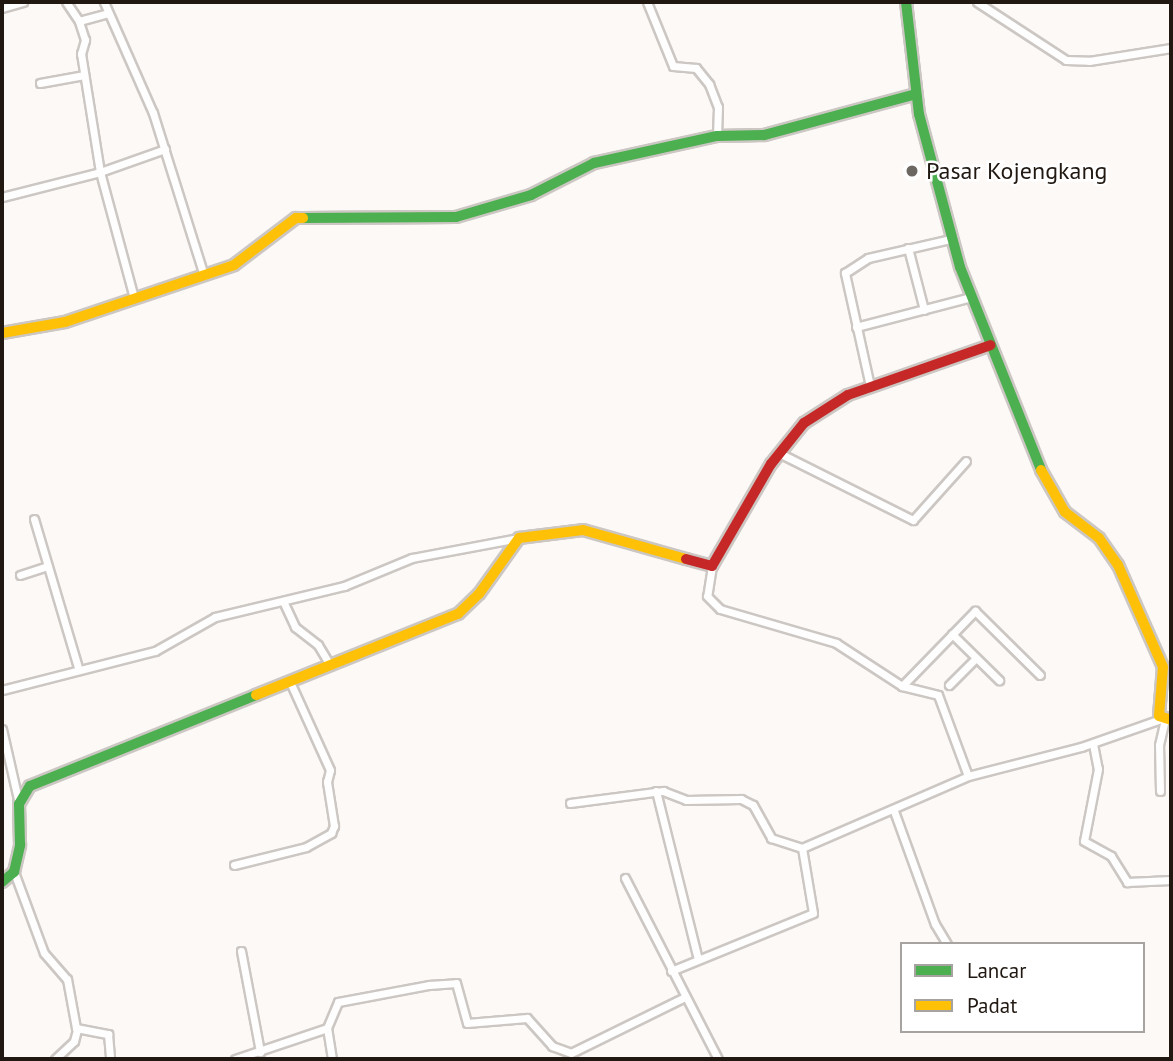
<!DOCTYPE html>
<style>
body{margin:0}
#map{position:relative;width:1173px;height:1061px;overflow:hidden;background:#fcf9f7;font-family:"PT Sans",sans-serif}
div>[style]{position:absolute}
.roads{filter:drop-shadow(2px 0 #ccc7c3) drop-shadow(-2px 0 #ccc7c3) drop-shadow(0 2px #ccc7c3) drop-shadow(0 -2px #ccc7c3)}
.street>*{height:7px;margin:-3.5px;padding:0 3.5px;transform-origin:3.5px;border-radius:3.5px;background:#fffefe}
.fast>*{height:10px;margin:-5px;padding:0 5px;transform-origin:5px;border-radius:5px;background:#4caf50}
.slow>*{height:10px;margin:-5px;padding:0 5px;transform-origin:5px;border-radius:5px;background:#ffc107}
.jam>*{height:10px;margin:-5px;padding:0 5px;transform-origin:5px;border-radius:5px;background:#c62828}
.dots>*{width:19px;height:19px;translate:-50% -50%;box-sizing:border-box;border:4px solid #fff;border-radius:50%}
span{translate:-50% -50%;white-space:nowrap;text-align:center;line-height:1.15;-webkit-text-stroke:5px #fff;paint-order:stroke}
.poi-label{font-size:24px;color:#201811}
.left{translate:0 -50%;text-align:left}
.frame{position:absolute;inset:0;border:4px solid #201811;pointer-events:none}
.legend{position:absolute;left:900px;top:942px;width:245px;height:91px;box-sizing:border-box;background:#fff;border:2px solid #a6a3a0;margin:0;padding:9px 12px;list-style:none;font-size:21px;color:#201811}
.legend li{display:flex;align-items:center;gap:14px;height:35px}
.legend b{width:35px;border:2px solid #a6a3a0}
</style>
<div id="map">
<div class="roads">
<div class="street">
<div style="left:104px;top:2px;width:121px;rotate:66.2deg"></div>
<div style="left:153px;top:113px;width:168px;rotate:72.6deg"></div>
<div style="left:647px;top:2px;width:69px;rotate:67.9deg"></div>
<div style="left:673px;top:66px;width:23px;rotate:5deg"></div>
<div style="left:696px;top:68px;width:21px;rotate:51deg"></div>
<div style="left:709px;top:84px;width:25px;rotate:69deg"></div>
<div style="left:718px;top:107px;width:29px;rotate:92deg"></div>
<div style="left:977px;top:2px;width:106px;rotate:33.1deg"></div>
<div style="left:1066px;top:60px;width:23px;rotate:2deg"></div>
<div style="left:1089px;top:61px;width:83px;rotate:-9deg"></div>
<div style="left:2px;top:8px;width:22px;rotate:-16deg"></div>
<div style="left:79px;top:21px;width:30px;rotate:-15deg"></div>
<div style="left:40px;top:83px;width:45px;rotate:-10.3deg"></div>
<div style="left:2px;top:197px;width:101px;rotate:-14.3deg"></div>
<div style="left:100px;top:172px;width:120px;rotate:-99.1deg"></div>
<div style="left:81px;top:54px;width:15px;rotate:-74deg"></div>
<div style="left:85px;top:40px;width:20px;rotate:-108deg"></div>
<div style="left:79px;top:21px;width:23px;rotate:-124deg"></div>
<div style="left:908px;top:248px;width:64px;rotate:75.5deg"></div>
<div style="left:134px;top:298px;width:131px;rotate:-105.1deg"></div>
<div style="left:100px;top:172px;width:69px;rotate:-19.5deg"></div>
<div style="left:856px;top:327px;width:119px;rotate:-14.6deg"></div>
<div style="left:870px;top:386px;width:116px;rotate:-102.5deg"></div>
<div style="left:845px;top:273px;width:27px;rotate:-33deg"></div>
<div style="left:868px;top:258px;width:84px;rotate:-13deg"></div>
<div style="left:779px;top:453px;width:150px;rotate:26.6deg"></div>
<div style="left:913px;top:520px;width:79px;rotate:-48.1deg"></div>
<div style="left:34px;top:519px;width:155px;rotate:73.5deg"></div>
<div style="left:712px;top:566px;width:30px;rotate:99deg"></div>
<div style="left:707px;top:596px;width:18px;rotate:45deg"></div>
<div style="left:720px;top:609px;width:121px;rotate:16.3deg"></div>
<div style="left:836px;top:643px;width:79px;rotate:33.1deg"></div>
<div style="left:902px;top:686px;width:37px;rotate:14deg"></div>
<div style="left:938px;top:695px;width:86px;rotate:69.7deg"></div>
<div style="left:20px;top:575px;width:29px;rotate:-18deg"></div>
<div style="left:283px;top:601px;width:29px;rotate:65deg"></div>
<div style="left:295px;top:627px;width:29px;rotate:38deg"></div>
<div style="left:318px;top:645px;width:23px;rotate:59deg"></div>
<div style="left:952px;top:634px;width:66px;rotate:44.4deg"></div>
<div style="left:949px;top:685px;width:38px;rotate:-45deg"></div>
<div style="left:902px;top:686px;width:105px;rotate:-45.8deg"></div>
<div style="left:975px;top:611px;width:91px;rotate:44.6deg"></div>
<div style="left:2px;top:690px;width:158px;rotate:-14.3deg"></div>
<div style="left:155px;top:651px;width:69px;rotate:-29.5deg"></div>
<div style="left:215px;top:617px;width:133px;rotate:-13.5deg"></div>
<div style="left:344px;top:586px;width:74px;rotate:-22.4deg"></div>
<div style="left:412px;top:558px;width:109px;rotate:-10.6deg"></div>
<div style="left:2px;top:729px;width:77px;rotate:77.2deg"></div>
<div style="left:1093px;top:744px;width:25px;rotate:79deg"></div>
<div style="left:1098px;top:769px;width:73px;rotate:101deg"></div>
<div style="left:1084px;top:841px;width:31px;rotate:29deg"></div>
<div style="left:1111px;top:856px;width:31px;rotate:58deg"></div>
<div style="left:1127px;top:882px;width:44px;rotate:-2.6deg"></div>
<div style="left:656px;top:791px;width:173px;rotate:76deg"></div>
<div style="left:1160px;top:791px;width:46px;rotate:-91.2deg"></div>
<div style="left:1159px;top:745px;width:26px;rotate:-77deg"></div>
<div style="left:570px;top:803px;width:94px;rotate:-7.4deg"></div>
<div style="left:663px;top:791px;width:25px;rotate:21deg"></div>
<div style="left:686px;top:800px;width:55px;rotate:-1deg"></div>
<div style="left:741px;top:799px;width:13px;rotate:27deg"></div>
<div style="left:753px;top:805px;width:38px;rotate:61deg"></div>
<div style="left:771px;top:838px;width:33px;rotate:18deg"></div>
<div style="left:802px;top:848px;width:181px;rotate:-23.4deg"></div>
<div style="left:968px;top:776px;width:117px;rotate:-14.4deg"></div>
<div style="left:1081px;top:747px;width:85px;rotate:-19.3deg"></div>
<div style="left:894px;top:811px;width:120px;rotate:70.1deg"></div>
<div style="left:935px;top:924px;width:23px;rotate:59deg"></div>
<div style="left:234px;top:865px;width:74px;rotate:-14deg"></div>
<div style="left:306px;top:847px;width:29px;rotate:-29deg"></div>
<div style="left:331px;top:833px;width:8px;rotate:-67deg"></div>
<div style="left:334px;top:826px;width:45px;rotate:-99deg"></div>
<div style="left:327px;top:782px;width:12px;rotate:-76deg"></div>
<div style="left:330px;top:770px;width:94px;rotate:-114.4deg"></div>
<div style="left:14px;top:872px;width:86px;rotate:69.7deg"></div>
<div style="left:44px;top:953px;width:35px;rotate:49deg"></div>
<div style="left:67px;top:979px;width:50px;rotate:79.6deg"></div>
<div style="left:76px;top:1028px;width:33px;rotate:11deg"></div>
<div style="left:108px;top:1034px;width:25px;rotate:85deg"></div>
<div style="left:625px;top:878px;width:203px;rotate:62.8deg"></div>
<div style="left:241px;top:951px;width:103px;rotate:79.3deg"></div>
<div style="left:671px;top:971px;width:153px;rotate:-22.2deg"></div>
<div style="left:813px;top:913px;width:66px;rotate:-99.6deg"></div>
<div style="left:55px;top:1059px;width:26px;rotate:-43deg"></div>
<div style="left:74px;top:1041px;width:11px;rotate:-75deg"></div>
<div style="left:235px;top:1059px;width:97px;rotate:-18.6deg"></div>
<div style="left:332px;top:1059px;width:31px;rotate:-99deg"></div>
<div style="left:327px;top:1028px;width:28px;rotate:-67deg"></div>
<div style="left:338px;top:1002px;width:93px;rotate:-10.6deg"></div>
<div style="left:429px;top:985px;width:27px;rotate:-4deg"></div>
<div style="left:456px;top:983px;width:41px;rotate:74.6deg"></div>
<div style="left:467px;top:1023px;width:60px;rotate:-4.8deg"></div>
<div style="left:527px;top:1018px;width:38px;rotate:48deg"></div>
<div style="left:552px;top:1046px;width:20px;rotate:20deg"></div>
<div style="left:571px;top:1053px;width:125px;rotate:-26.2deg"></div>
</div>
<div class="fast">
<div style="left:906px;top:2px;width:113px;rotate:83.4deg"></div>
<div style="left:919px;top:114px;width:158px;rotate:75deg"></div>
<div style="left:960px;top:267px;width:219px;rotate:68.2deg"></div>
<div style="left:303px;top:218px;width:153px;rotate:-0.4deg"></div>
<div style="left:456px;top:217px;width:78px;rotate:-16.3deg"></div>
<div style="left:531px;top:195px;width:71px;rotate:-26.9deg"></div>
<div style="left:594px;top:163px;width:126px;rotate:-12.4deg"></div>
<div style="left:717px;top:136px;width:47px;rotate:-1.2deg"></div>
<div style="left:764px;top:135px;width:157px;rotate:-15.1deg"></div>
<div style="left:2px;top:882px;width:16px;rotate:-40deg"></div>
<div style="left:14px;top:872px;width:28px;rotate:-77deg"></div>
<div style="left:20px;top:845px;width:41px;rotate:-91.4deg"></div>
<div style="left:19px;top:804px;width:21px;rotate:-59deg"></div>
<div style="left:30px;top:786px;width:244px;rotate:-21.9deg"></div>
</div>
<div class="slow">
<div style="left:2px;top:333px;width:64px;rotate:-9.9deg"></div>
<div style="left:65px;top:322px;width:178px;rotate:-18.6deg"></div>
<div style="left:234px;top:265px;width:78px;rotate:-37.2deg"></div>
<div style="left:296px;top:218px;width:7px"></div>
<div style="left:1041px;top:470px;width:48px;rotate:60.3deg"></div>
<div style="left:1065px;top:512px;width:43px;rotate:37.4deg"></div>
<div style="left:1099px;top:538px;width:33px;rotate:55deg"></div>
<div style="left:1118px;top:565px;width:111px;rotate:66.2deg"></div>
<div style="left:1163px;top:667px;width:49px;rotate:94.7deg"></div>
<div style="left:1159px;top:716px;width:13px;rotate:18deg"></div>
<div style="left:256px;top:695px;width:218px;rotate:-21.9deg"></div>
<div style="left:458px;top:614px;width:29px;rotate:-44deg"></div>
<div style="left:479px;top:594px;width:69px;rotate:-54.5deg"></div>
<div style="left:519px;top:538px;width:64px;rotate:-7.1deg"></div>
<div style="left:583px;top:530px;width:107px;rotate:15.7deg"></div>
</div>
<div class="jam">
<div style="left:686px;top:559px;width:27px;rotate:15deg"></div>
<div style="left:712px;top:566px;width:118px;rotate:-60deg"></div>
<div style="left:771px;top:464px;width:53px;rotate:-51.2deg"></div>
<div style="left:804px;top:423px;width:52px;rotate:-32.5deg"></div>
<div style="left:848px;top:395px;width:151px;rotate:-19.3deg"></div>
</div>
</div>
<div class="dots">
<div style="left:912px;top:171px;background:#6d6762"></div>
</div>
<div class="poi-label">
<span class="left" style="left:926px;top:171px">Pasar Kojengkang</span>
</div>
<div class="frame"></div>
<ul class="legend">
<li><b style="height:9px;background:#4caf50"></b>Lancar</li>
<li><b style="height:9px;background:#ffc107"></b>Padat</li>
</ul>
</div>
